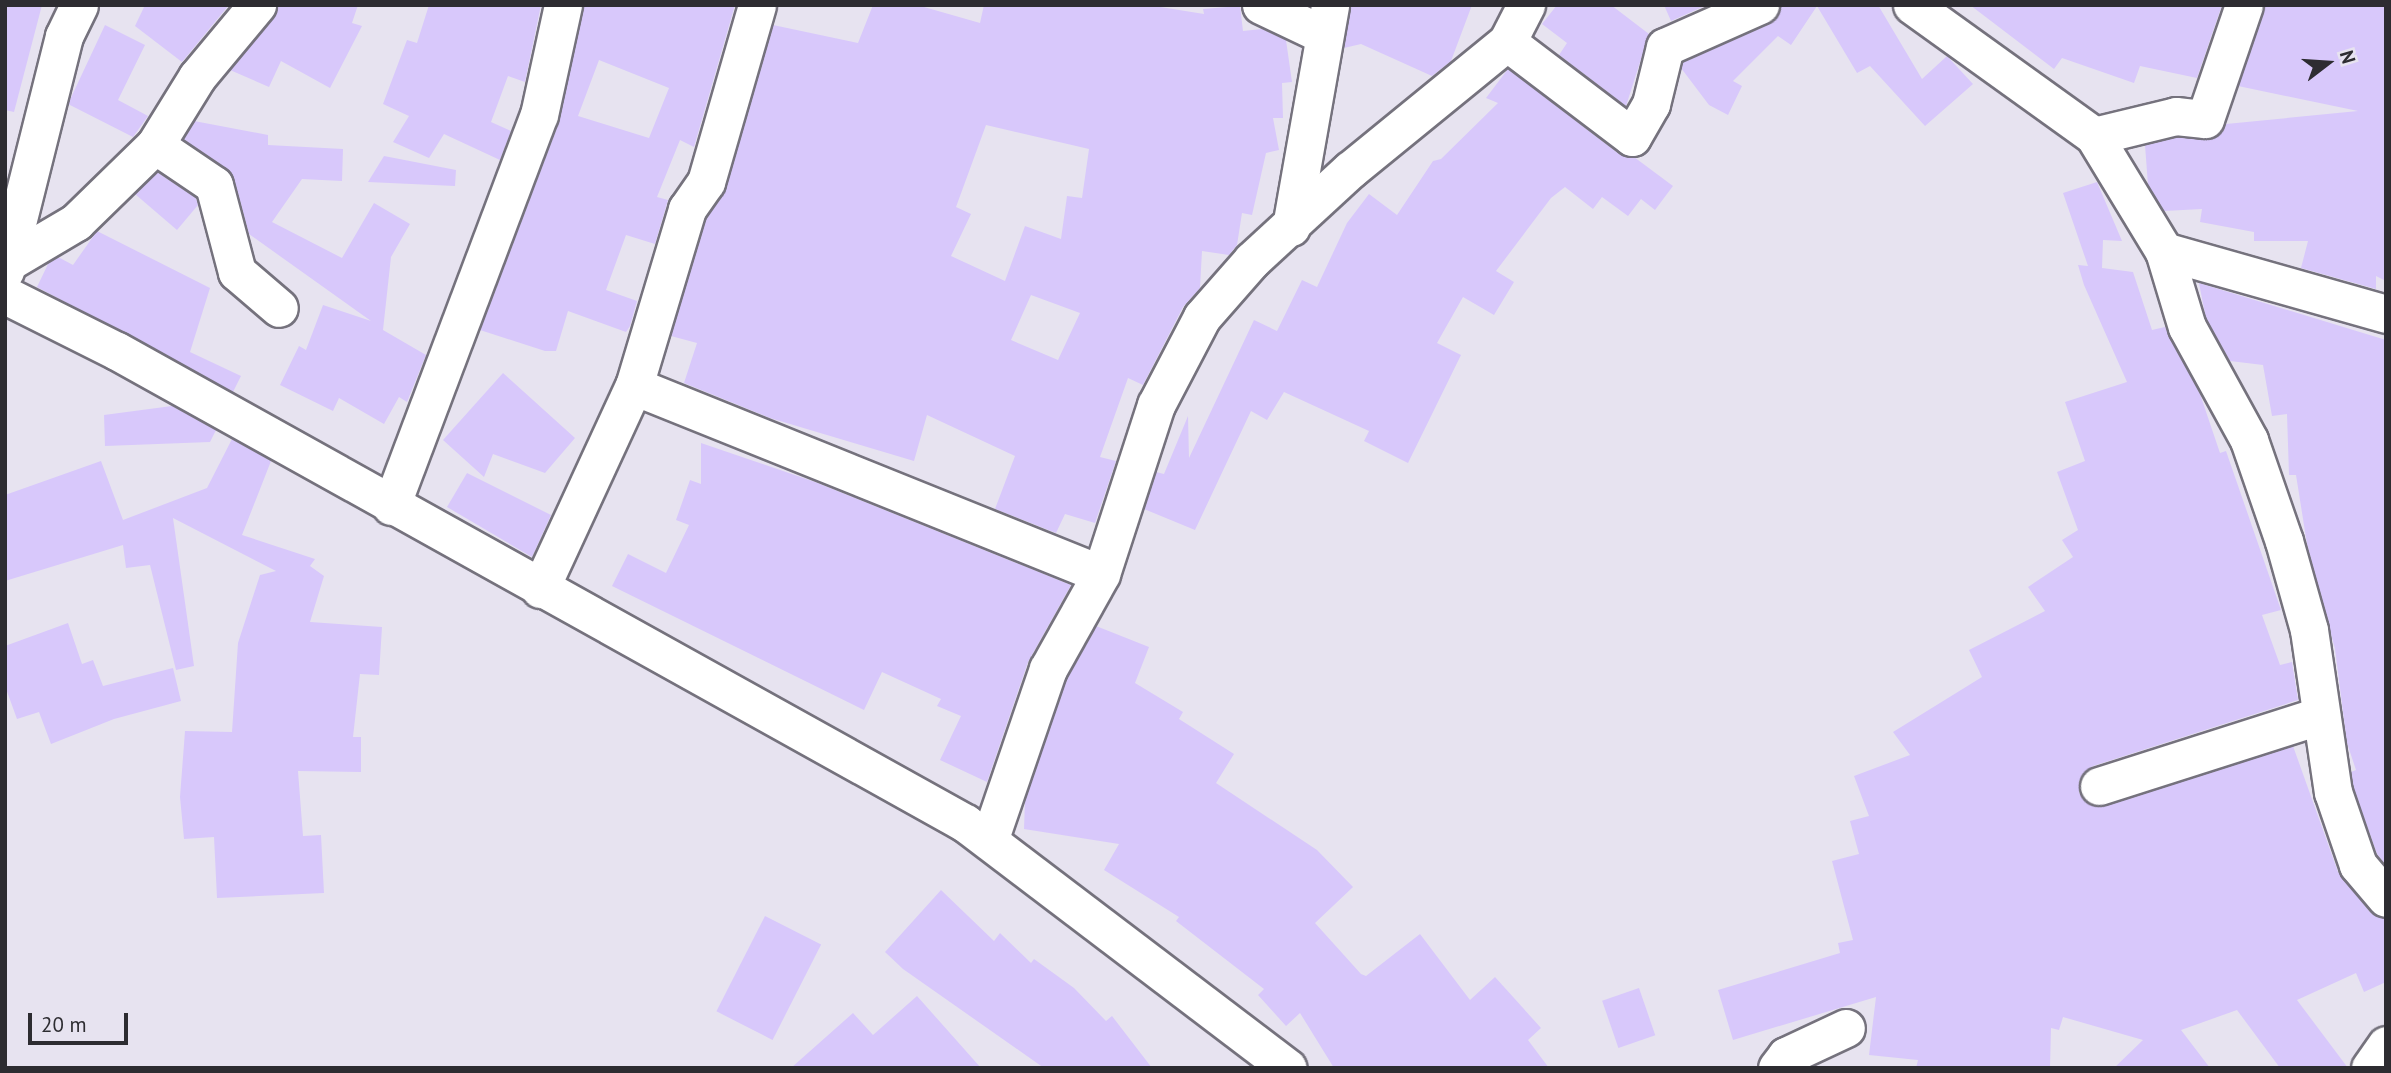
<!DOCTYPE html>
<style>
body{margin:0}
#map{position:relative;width:2391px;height:1073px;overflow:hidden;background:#e7e3f0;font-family:"PT Sans",sans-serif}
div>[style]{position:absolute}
.building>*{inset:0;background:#d8c8fb;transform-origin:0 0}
.roads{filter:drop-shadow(2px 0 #75727d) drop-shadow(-2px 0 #75727d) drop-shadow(0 2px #75727d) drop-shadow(0 -2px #75727d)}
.minor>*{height:37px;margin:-18.5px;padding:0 18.5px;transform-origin:18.5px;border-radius:18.5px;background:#fff}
span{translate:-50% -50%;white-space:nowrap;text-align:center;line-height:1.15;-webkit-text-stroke:5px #e7e3f0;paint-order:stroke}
.frame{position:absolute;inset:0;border:7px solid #2d2c31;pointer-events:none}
.north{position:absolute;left:2293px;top:28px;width:70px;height:70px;-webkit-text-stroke:5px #e7e3f0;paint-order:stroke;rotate:73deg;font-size:19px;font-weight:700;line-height:28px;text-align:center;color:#2d2c31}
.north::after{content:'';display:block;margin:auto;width:24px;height:32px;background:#2d2c31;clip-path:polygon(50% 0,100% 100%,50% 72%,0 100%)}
.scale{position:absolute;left:28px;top:1013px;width:100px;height:32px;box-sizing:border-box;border:4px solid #2d2c31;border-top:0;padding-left:9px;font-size:21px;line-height:24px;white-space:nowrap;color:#2d2c31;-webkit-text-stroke:5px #e7e3f0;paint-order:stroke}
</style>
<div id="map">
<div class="building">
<div style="clip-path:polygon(5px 5px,42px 5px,14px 112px,5px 110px)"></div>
<div style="clip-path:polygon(145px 5px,229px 5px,182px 62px,135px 26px)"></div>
<div style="clip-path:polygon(277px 5px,358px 5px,352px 23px,362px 26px,330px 88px,281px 61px,269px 87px,230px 70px,273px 18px)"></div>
<div style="clip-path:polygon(429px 5px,541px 5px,525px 82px,508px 76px,491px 122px,511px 131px,500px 160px,444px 134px,429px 158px,393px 142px,409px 116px,383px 104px,407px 40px,417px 43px)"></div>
<div style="clip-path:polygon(evenodd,583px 5px,735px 5px,694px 147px,680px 140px,657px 197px,668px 200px,655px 244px,626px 235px,606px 290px,637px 301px,630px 326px,626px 332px,568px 311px,556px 351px,545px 351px,480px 330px,559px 122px,583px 5px,599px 60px,669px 88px,649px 138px,578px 116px,599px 60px)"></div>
<div style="clip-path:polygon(evenodd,873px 5px,917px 5px,980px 23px,984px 5px,1148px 5px,1204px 14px,1203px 9px,1240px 6px,1243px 31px,1262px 29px,1286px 40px,1292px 82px,1282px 83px,1283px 118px,1273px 118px,1279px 150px,1266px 153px,1252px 215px,1242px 213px,1237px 245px,1229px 255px,1202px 251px,1200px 288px,1183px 307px,1143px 385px,1128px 378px,1100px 457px,1116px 461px,1095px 523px,1065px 514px,1056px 533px,995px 509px,1015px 456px,927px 415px,914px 461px,770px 418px,684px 383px,697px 343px,671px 336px,706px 218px,726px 188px,773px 25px,858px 43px,873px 5px,986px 125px,1089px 149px,1082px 198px,1067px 196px,1061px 239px,1025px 226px,1005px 281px,951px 256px,971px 214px,956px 207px,986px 125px,873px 5px,1031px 295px,1080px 313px,1058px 360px,1011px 340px,1031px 295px)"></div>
<div style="clip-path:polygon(1350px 5px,1472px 5px,1451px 61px,1432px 76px,1361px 44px,1344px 48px)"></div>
<div style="clip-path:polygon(1557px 5px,1611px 5px,1649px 34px,1626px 106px,1559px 55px,1567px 43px,1542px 24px)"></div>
<div style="clip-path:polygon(1664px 5px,1707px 5px,1671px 21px)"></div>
<div style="clip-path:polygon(1781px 5px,1878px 5px,1922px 79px,1947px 56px,1973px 84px,1925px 126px,1870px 66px,1857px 73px,1817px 6px,1791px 45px,1778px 36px,1733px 81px,1742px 86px,1728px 115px,1709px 105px,1681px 68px,1683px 62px,1768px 24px)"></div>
<div style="clip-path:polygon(1970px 5px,2222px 5px,2197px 78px,2140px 66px,2134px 83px,2062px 58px,2054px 69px)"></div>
<div style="clip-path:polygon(2264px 5px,2386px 5px,2386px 281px,2376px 276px,2376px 289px,2301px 268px,2308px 241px,2254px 241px,2254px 232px,2200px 222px,2202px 209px,2164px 211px,2148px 185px,2145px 145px,2177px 137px,2212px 139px,2226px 124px,2358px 111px,2238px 86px)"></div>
<div style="clip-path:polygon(105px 25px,145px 45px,118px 100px,148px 116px,133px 137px,68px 104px)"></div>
<div style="clip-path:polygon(1508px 69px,1619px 154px,1634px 157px,1673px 186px,1655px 210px,1641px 199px,1628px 216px,1602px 197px,1593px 209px,1565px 187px,1551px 198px,1496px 271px,1514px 282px,1494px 315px,1463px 297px,1437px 343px,1461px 355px,1408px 463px,1364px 441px,1369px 431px,1284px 392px,1267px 420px,1251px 411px,1195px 530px,1144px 509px,1156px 472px,1164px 474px,1188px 416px,1189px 458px,1254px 320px,1277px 331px,1302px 280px,1317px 287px,1347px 223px,1369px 194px,1397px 215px,1433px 161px,1441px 159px,1498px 103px,1486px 98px)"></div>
<div style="clip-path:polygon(194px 121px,268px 135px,268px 145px,343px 149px,342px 181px,302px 179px,272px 222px,342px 258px,374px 203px,410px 224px,391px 257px,383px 330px,426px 355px,407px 402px,399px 397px,384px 424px,339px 398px,333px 411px,280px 385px,299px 346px,306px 350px,323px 305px,371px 321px,249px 234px,234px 179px,183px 139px)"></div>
<div style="clip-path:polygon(384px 156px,456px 170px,455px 186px,368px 182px)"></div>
<div style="clip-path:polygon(157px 172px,196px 198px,198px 205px,177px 230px,135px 194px)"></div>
<div style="clip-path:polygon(2097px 182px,2122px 241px,2103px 240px,2102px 268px,2133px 272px,2152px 330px,2165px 327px,2200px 394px,2220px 453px,2226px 451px,2281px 610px,2262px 615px,2280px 665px,2292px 662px,2298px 700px,2093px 766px,2079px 781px,2079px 793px,2094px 806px,2105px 806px,2293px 746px,2338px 872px,2370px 912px,2386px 918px,2386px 982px,2364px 992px,2356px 973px,2297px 1000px,2348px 1068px,2280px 1068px,2237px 1010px,2181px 1030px,2210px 1068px,2114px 1068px,2143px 1040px,2063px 1017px,2059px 1030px,2051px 1028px,2050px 1068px,1916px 1068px,1918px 1060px,1869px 1055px,1876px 997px,1733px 1040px,1718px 990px,1840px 953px,1838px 943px,1853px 940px,1832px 861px,1859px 854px,1850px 821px,1869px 816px,1854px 776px,1910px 755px,1893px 732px,1982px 677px,1969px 650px,2045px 611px,2028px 587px,2073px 557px,2062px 540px,2078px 530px,2057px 472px,2085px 461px,2065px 402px,2127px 382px,2084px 285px,2078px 265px,2088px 266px,2063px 193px)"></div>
<div style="clip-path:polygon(97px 231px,210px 288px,190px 352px,241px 376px,233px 392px,37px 287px,49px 262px,58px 257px,73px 265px)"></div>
<div style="clip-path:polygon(2199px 283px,2386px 340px,2386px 865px,2377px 854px,2353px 787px,2351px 772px,2356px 770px,2347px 743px,2335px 649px,2307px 544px,2296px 475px,2289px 475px,2287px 414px,2272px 416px,2263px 365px,2230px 361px,2206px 319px)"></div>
<div style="clip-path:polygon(503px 373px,575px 438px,545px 473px,493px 454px,484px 477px,443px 440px)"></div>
<div style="clip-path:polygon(172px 406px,216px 430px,210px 442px,105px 446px,104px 415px)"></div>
<div style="clip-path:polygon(232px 439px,271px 461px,242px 535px,315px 559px,310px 566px,324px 576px,310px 622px,382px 627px,379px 675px,360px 674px,353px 737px,361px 737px,361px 772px,298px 771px,303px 836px,321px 835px,324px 893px,217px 898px,214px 837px,184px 839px,180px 797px,185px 731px,232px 732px,238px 643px,260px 575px,276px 571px,173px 518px,194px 666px,176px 670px,150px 565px,126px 568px,123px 545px,5px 581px,5px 495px,101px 461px,123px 520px,207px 488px)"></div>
<div style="clip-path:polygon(701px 443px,815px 482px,1071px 585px,1028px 662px,987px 782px,940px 760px,961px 716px,937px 706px,941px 699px,882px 672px,864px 710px,612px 586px,628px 554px,666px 573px,689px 525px,676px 520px,690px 480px,701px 484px)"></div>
<div style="clip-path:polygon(467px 473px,551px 515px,532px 557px,447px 507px)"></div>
<div style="clip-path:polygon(68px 623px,82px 664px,93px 660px,103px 686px,173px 668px,181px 701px,114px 719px,51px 744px,39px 712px,17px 719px,5px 686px,5px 646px)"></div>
<div style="clip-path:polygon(1096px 626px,1149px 647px,1135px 683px,1183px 712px,1179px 719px,1234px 754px,1216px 783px,1317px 850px,1353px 887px,1315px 923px,1361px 974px,1366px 976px,1420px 934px,1470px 1000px,1495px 977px,1541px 1028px,1528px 1040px,1549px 1068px,1334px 1068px,1300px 1013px,1286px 1026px,1258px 995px,1264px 989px,1176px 921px,1179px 917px,1104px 870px,1119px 844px,1024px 829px,1025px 800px,1067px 678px)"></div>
<div style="clip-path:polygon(941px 890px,994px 941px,1000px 933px,1031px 963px,1034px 959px,1074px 988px,1106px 1021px,1112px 1016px,1152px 1068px,1044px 1068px,903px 969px,885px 952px)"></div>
<div style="left:765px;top:916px;width:63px;height:107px;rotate:27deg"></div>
<div style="left:1639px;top:988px;width:50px;height:39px;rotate:71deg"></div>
<div style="clip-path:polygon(917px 996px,981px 1068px,791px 1068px,853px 1013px,873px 1035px)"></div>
</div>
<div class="roads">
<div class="minor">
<div style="left:1261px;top:5px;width:70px;rotate:25.5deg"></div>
<div style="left:1912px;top:5px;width:224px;rotate:35.7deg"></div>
<div style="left:2094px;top:136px;width:135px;rotate:58.7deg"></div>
<div style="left:2164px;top:251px;width:79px;rotate:73.2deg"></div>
<div style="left:2187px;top:327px;width:129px;rotate:61.2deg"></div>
<div style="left:2249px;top:440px;width:107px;rotate:70.9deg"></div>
<div style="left:2284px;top:541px;width:92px;rotate:74.3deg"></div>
<div style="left:2309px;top:630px;width:164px;rotate:81.6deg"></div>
<div style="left:2333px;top:792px;width:77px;rotate:71.1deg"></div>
<div style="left:2358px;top:865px;width:43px;rotate:49.7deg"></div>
<div style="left:1507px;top:42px;width:42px;rotate:-62.8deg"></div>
<div style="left:2094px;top:136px;width:84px;rotate:-13.7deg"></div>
<div style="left:2176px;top:116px;width:29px;rotate:6deg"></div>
<div style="left:2205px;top:119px;width:120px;rotate:-71.1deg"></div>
<div style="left:155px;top:145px;width:71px;rotate:34.1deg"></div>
<div style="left:214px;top:185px;width:90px;rotate:75.2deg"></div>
<div style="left:237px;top:272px;width:55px;rotate:40.6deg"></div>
<div style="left:1291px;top:227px;width:225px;rotate:-80deg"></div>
<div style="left:2164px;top:251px;width:231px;rotate:15.8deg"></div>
<div style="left:10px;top:261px;width:77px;rotate:-30.6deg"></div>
<div style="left:76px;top:222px;width:110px;rotate:-44.3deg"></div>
<div style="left:155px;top:145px;width:80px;rotate:-58.3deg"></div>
<div style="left:197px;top:77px;width:94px;rotate:-50.2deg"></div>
<div style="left:5px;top:271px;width:242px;rotate:-75.9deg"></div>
<div style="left:64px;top:36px;width:34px;rotate:-64deg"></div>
<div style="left:5px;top:295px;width:125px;rotate:26.6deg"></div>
<div style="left:117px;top:351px;width:971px;rotate:29.1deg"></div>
<div style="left:965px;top:823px;width:405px;rotate:37.2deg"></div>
<div style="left:634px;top:386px;width:503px;rotate:21.93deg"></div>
<div style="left:391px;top:506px;width:418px;rotate:-69.3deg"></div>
<div style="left:539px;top:115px;width:113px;rotate:-77.7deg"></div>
<div style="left:540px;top:589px;width:224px;rotate:-65.2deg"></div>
<div style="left:634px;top:386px;width:185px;rotate:-73.3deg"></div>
<div style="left:687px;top:209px;width:33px;rotate:-55deg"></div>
<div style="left:706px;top:182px;width:184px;rotate:-73.9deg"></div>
<div style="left:2099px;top:786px;width:233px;rotate:-17.7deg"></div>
<div style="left:990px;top:838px;width:179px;rotate:-71.1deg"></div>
<div style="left:1048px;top:669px;width:109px;rotate:-60.8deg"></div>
<div style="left:1101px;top:574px;width:178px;rotate:-72deg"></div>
<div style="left:1156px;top:405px;width:99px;rotate:-62.4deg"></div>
<div style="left:1202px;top:317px;width:76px;rotate:-48.7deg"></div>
<div style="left:1252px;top:260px;width:133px;rotate:-42.6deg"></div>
<div style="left:1350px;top:170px;width:203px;rotate:-39.2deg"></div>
<div style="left:1507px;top:42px;width:157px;rotate:37.2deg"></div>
<div style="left:1632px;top:137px;width:38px;rotate:-60deg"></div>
<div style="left:1651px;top:104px;width:59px;rotate:-76.2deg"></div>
<div style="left:1665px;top:47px;width:104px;rotate:-23.9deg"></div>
<div style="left:1777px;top:1068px;width:15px;rotate:-53deg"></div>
<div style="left:1786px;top:1056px;width:66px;rotate:-25deg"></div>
<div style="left:2370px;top:1068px;width:28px;rotate:-55deg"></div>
</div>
</div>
<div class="frame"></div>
<div class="north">N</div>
<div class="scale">20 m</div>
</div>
